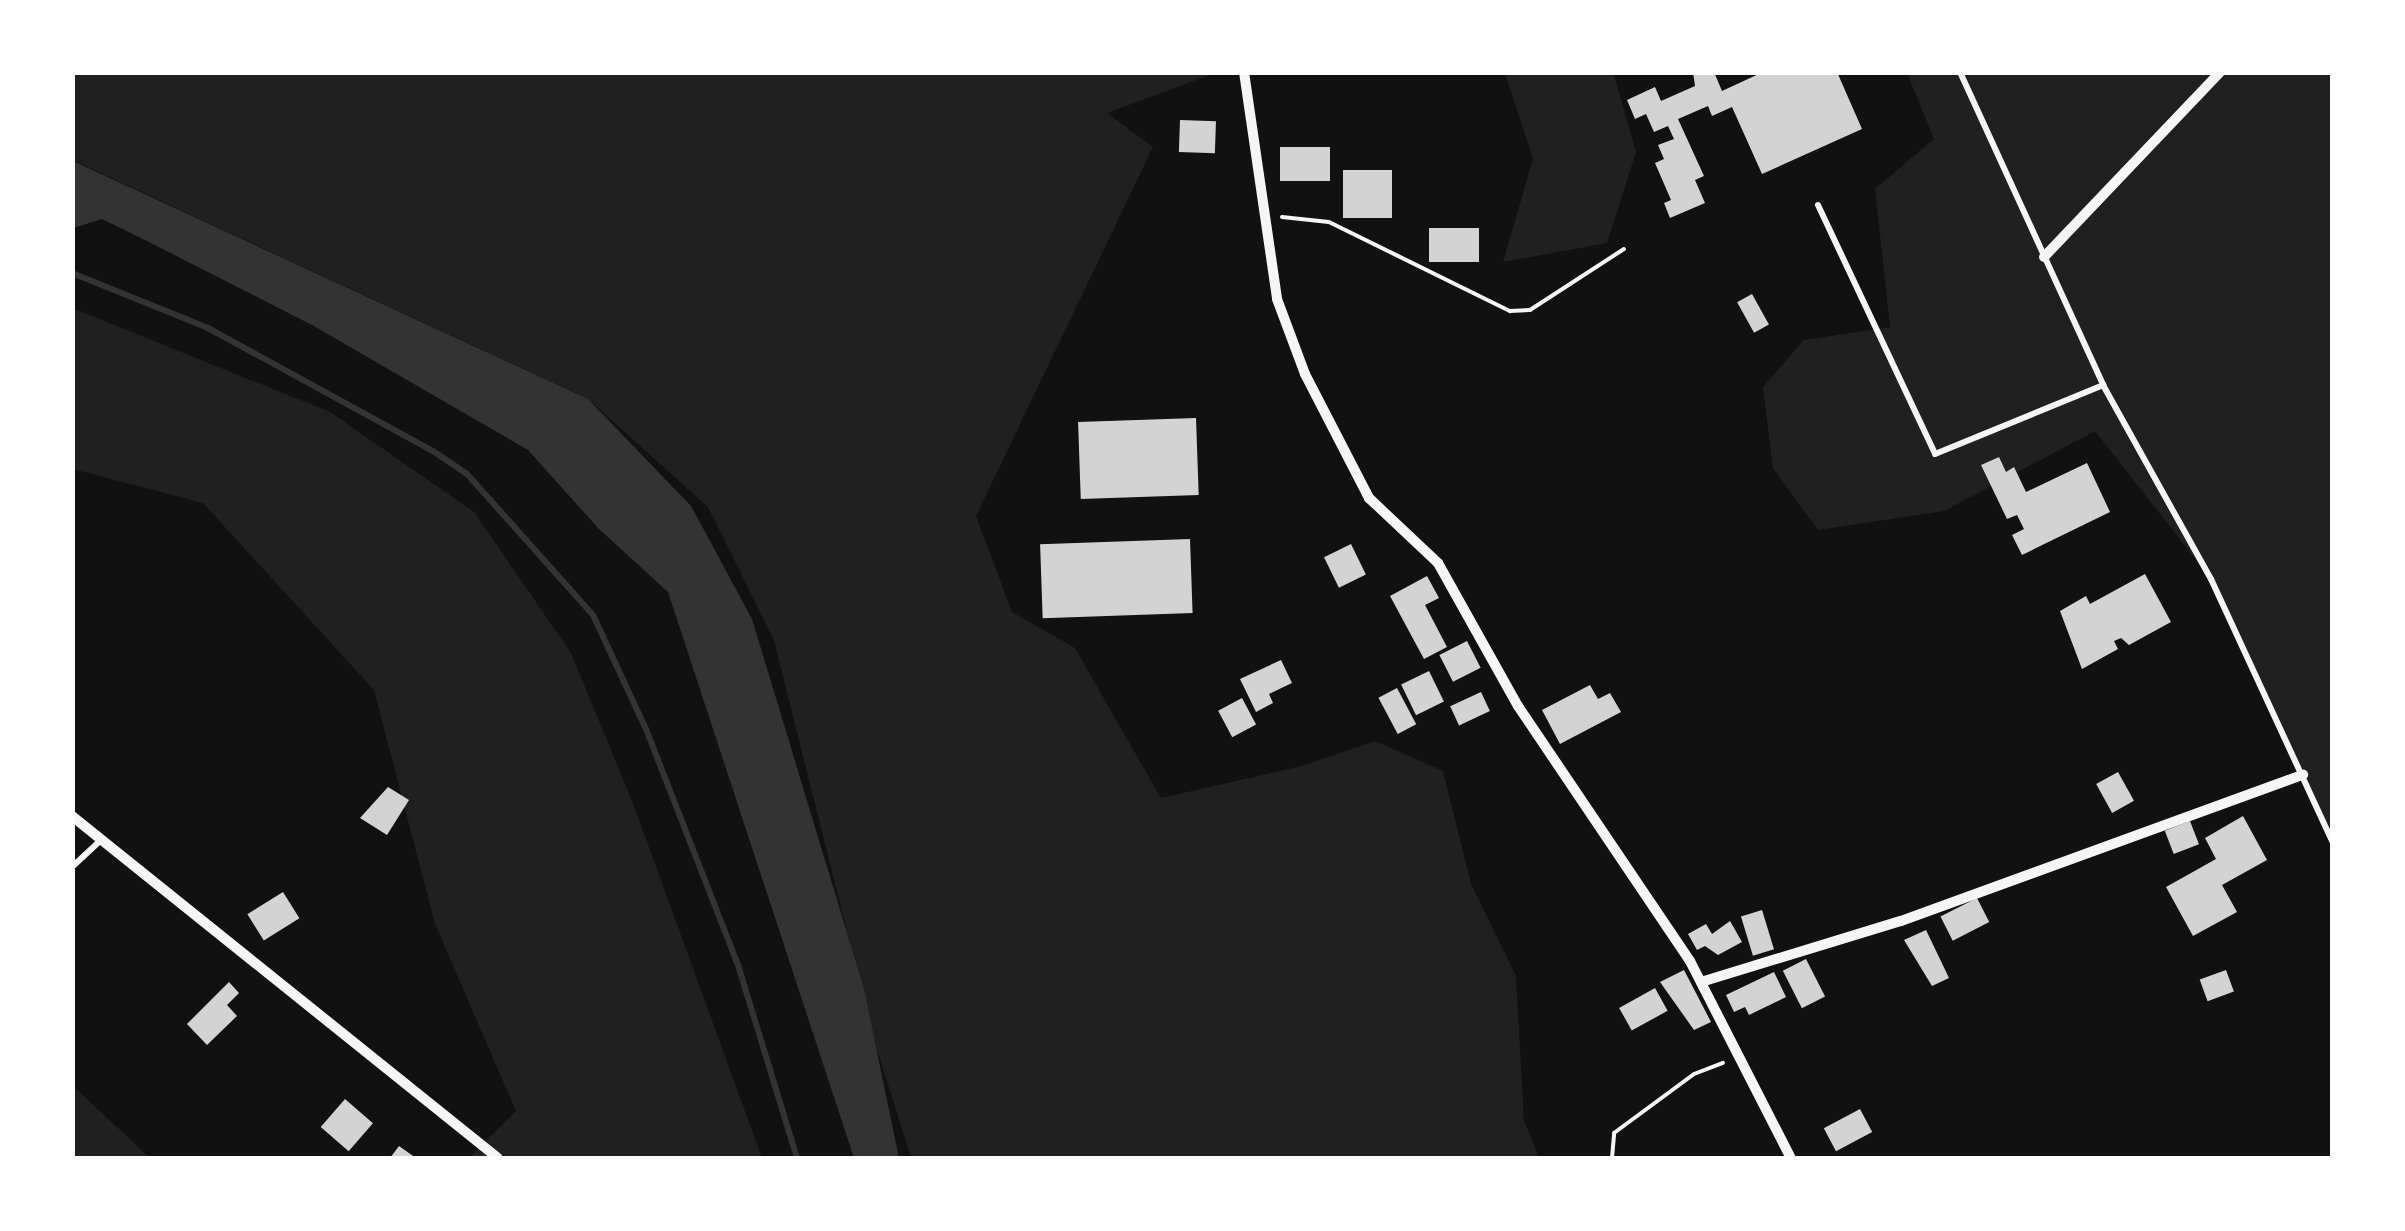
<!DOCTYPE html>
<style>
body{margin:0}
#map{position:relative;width:2405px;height:1231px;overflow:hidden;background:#111;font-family:"Nunito Sans",sans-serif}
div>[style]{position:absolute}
.green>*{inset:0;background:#202020}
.water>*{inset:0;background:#333}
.stream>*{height:6px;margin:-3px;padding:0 3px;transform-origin:3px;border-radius:3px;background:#333}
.building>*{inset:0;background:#d3d3d3;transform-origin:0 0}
.path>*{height:4px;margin:-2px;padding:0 2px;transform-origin:2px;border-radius:2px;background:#f5f5f5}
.service>*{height:6px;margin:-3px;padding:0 3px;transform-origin:3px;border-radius:3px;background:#f5f5f5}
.minor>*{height:10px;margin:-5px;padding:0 5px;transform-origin:5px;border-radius:5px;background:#f5f5f5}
span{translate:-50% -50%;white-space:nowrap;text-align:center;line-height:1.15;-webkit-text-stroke:8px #fff;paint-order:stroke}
.frame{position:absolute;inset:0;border:75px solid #fff;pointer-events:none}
</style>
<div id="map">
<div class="green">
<div style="clip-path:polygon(73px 73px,1215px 73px,1107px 113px,1153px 147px,976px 516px,1012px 612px,1075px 648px,1161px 798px,1302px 766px,1375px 741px,1443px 771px,1471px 884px,1516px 976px,1524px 1120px,1539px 1158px,911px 1158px,875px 1043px,774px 640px,708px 507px,588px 399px,73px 160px)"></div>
<div style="clip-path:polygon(1505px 73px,1634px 73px,1614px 75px,1636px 152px,1607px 243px,1503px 262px,1533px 159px)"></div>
<div style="clip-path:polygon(1907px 73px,2332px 73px,2332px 842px,2211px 579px,2095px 431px,1944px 511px,1818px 530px,1773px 468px,1763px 387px,1804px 340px,1890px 327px,1875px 189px,1934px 139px)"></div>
<div style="clip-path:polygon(72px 308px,330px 412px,474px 512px,571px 653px,634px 806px,762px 1158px,469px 1158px,516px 1111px,435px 924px,374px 690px,203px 503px,73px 469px)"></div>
<div style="clip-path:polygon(73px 1086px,150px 1158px,73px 1158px)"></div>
</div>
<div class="water">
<div style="clip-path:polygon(73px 161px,588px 399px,691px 506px,752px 619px,864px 989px,899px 1158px,854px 1158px,668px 592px,599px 529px,528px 450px,312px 325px,147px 241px,102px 219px,73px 228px)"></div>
</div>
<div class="stream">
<div style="left:72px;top:273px;width:147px;rotate:22deg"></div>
<div style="left:208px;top:328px;width:256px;rotate:28.7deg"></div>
<div style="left:433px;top:451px;width:41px;rotate:34.1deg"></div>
<div style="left:467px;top:474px;width:189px;rotate:48.2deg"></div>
<div style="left:593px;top:615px;width:126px;rotate:65.1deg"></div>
<div style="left:646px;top:729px;width:253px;rotate:68.7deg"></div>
<div style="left:738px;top:965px;width:202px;rotate:73deg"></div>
</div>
<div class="building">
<div style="clip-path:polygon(1693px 72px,1714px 72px,1722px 91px,1763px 72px,1837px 72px,1862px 129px,1762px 174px,1732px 107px,1712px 116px,1708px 106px,1678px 119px,1704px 176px,1695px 180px,1705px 203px,1670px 218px,1664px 203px,1671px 200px,1655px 163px,1664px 159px,1658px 145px,1674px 139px,1668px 126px,1654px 132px,1646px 114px,1635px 119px,1627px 100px,1655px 87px,1661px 101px,1695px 86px)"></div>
<div style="left:1180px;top:120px;width:36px;height:32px;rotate:2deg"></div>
<div style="left:1330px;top:147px;width:34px;height:50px;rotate:90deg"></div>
<div style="left:1343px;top:170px;width:49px;height:48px"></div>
<div style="left:1429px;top:228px;width:50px;height:34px"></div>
<div style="left:1752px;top:294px;width:35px;height:17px;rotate:61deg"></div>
<div style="left:1196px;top:418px;width:77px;height:118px;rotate:88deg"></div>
<div style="clip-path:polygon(1999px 457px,2006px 472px,2014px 467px,2026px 492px,2087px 463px,2110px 512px,2022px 555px,2012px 535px,2024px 529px,2017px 515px,2007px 519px,1981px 465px)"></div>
<div style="left:1190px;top:539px;width:74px;height:150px;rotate:88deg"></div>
<div style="left:1351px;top:544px;width:34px;height:30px;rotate:64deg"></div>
<div style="clip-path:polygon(2145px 574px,2171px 622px,2129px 645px,2121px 638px,2114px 641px,2118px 649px,2082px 669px,2060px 611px,2086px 596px,2090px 604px)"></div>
<div style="clip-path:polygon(1427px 576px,1439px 598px,1425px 605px,1447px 647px,1424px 659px,1390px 596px)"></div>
<div style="left:1467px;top:641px;width:30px;height:31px;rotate:63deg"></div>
<div style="clip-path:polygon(1281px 660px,1292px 683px,1269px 694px,1273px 703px,1256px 712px,1240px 679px)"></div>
<div style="left:1429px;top:671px;width:34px;height:31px;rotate:64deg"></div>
<div style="clip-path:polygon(1590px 685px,1598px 699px,1610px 693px,1621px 712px,1560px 744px,1542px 710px)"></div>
<div style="left:1397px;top:688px;width:41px;height:21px;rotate:62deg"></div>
<div style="left:1481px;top:692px;width:21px;height:34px;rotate:65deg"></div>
<div style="left:1242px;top:698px;width:30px;height:27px;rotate:62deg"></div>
<div style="left:2118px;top:772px;width:33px;height:25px;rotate:61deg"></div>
<div style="clip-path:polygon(388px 787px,409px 800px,387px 835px,360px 818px)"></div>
<div style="clip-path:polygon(2243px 816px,2267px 860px,2222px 885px,2237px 912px,2193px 936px,2166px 887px,2216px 859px,2205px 838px)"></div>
<div style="left:2190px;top:821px;width:25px;height:27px;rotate:69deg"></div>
<div style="left:283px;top:892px;width:31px;height:42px;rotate:58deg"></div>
<div style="left:1977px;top:898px;width:27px;height:41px;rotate:63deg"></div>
<div style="left:1762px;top:910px;width:41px;height:22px;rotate:73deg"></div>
<div style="clip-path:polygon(1730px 921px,1742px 942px,1718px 955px,1705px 946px,1697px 950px,1688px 934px,1706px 924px,1712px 934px)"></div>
<div style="clip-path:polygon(1926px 930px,1949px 978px,1932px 986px,1904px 940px)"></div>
<div style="left:1806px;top:959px;width:42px;height:26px;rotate:63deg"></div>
<div style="clip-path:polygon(1684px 970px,1711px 1022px,1694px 1030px,1660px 982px)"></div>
<div style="left:2226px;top:970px;width:23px;height:28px;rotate:70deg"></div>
<div style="clip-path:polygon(1774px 972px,1786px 997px,1749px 1015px,1745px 1007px,1734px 1012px,1726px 995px)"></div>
<div style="clip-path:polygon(229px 982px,239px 993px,227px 1005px,237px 1016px,207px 1045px,187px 1024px)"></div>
<div style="left:1655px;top:988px;width:26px;height:41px;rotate:61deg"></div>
<div style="left:345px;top:1099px;width:37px;height:37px;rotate:41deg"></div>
<div style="left:1860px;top:1109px;width:26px;height:41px;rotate:62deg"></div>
<div style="clip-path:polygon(399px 1146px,416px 1158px,390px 1158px)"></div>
</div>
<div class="path">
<div style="left:1282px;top:217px;width:47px;rotate:6.1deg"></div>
<div style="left:1329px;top:222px;width:202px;rotate:26.2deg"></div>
<div style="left:1510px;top:311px;width:20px;rotate:-3deg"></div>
<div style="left:1530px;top:310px;width:112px;rotate:-33deg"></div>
<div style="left:1612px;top:1158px;width:25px;rotate:-85deg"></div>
<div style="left:1614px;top:1133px;width:99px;rotate:-36.4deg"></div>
<div style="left:1694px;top:1074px;width:31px;rotate:-21deg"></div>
</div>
<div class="service">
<div style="left:1960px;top:72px;width:344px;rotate:65.4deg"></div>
<div style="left:2103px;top:385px;width:222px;rotate:60.9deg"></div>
<div style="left:2211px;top:579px;width:289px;rotate:65.2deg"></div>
<div style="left:1818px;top:205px;width:275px;rotate:64.8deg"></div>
<div style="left:1935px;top:454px;width:182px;rotate:-22.3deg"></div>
<div style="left:72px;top:867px;width:40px;rotate:-43deg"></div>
</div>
<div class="minor">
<div style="left:1244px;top:72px;width:229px;rotate:81.7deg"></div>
<div style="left:1277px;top:299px;width:80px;rotate:69.5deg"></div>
<div style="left:1305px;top:374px;width:140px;rotate:62.7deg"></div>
<div style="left:1369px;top:498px;width:95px;rotate:43.3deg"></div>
<div style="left:1438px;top:563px;width:164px;rotate:60.8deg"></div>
<div style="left:1518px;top:706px;width:308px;rotate:56deg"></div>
<div style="left:1690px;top:961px;width:221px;rotate:62.9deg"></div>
<div style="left:2044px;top:257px;width:255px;rotate:-46.4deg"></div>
<div style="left:72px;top:816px;width:546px;rotate:38.76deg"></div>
<div style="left:1701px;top:982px;width:209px;rotate:-17deg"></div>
<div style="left:1901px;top:921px;width:428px;rotate:-20deg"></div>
</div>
<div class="frame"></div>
</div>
